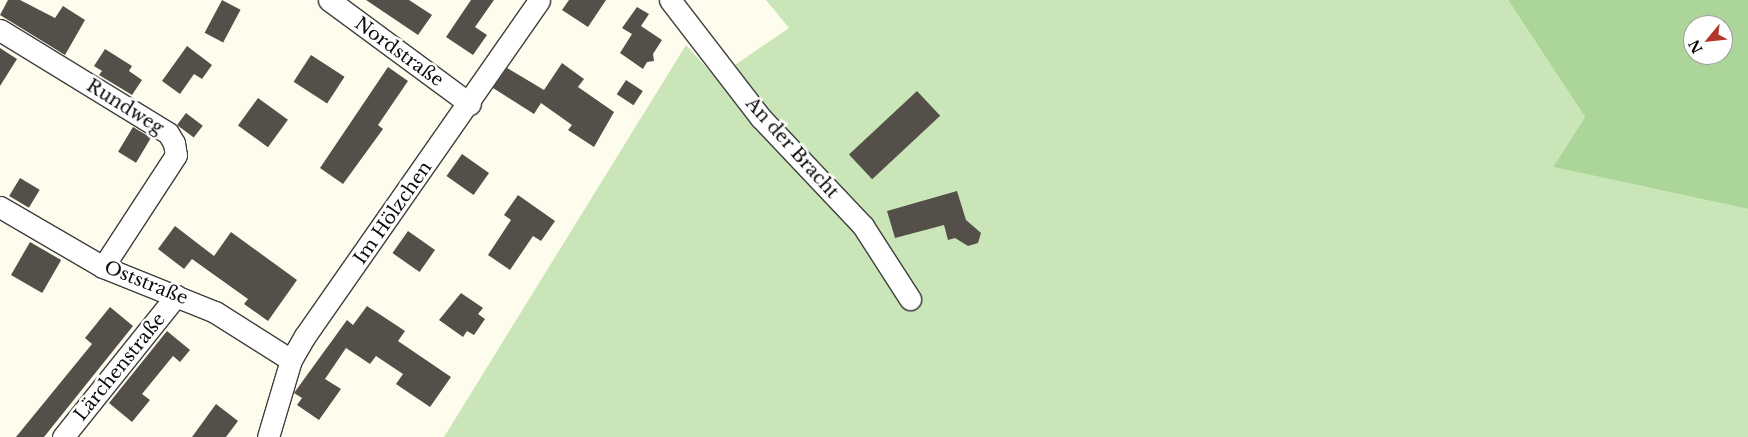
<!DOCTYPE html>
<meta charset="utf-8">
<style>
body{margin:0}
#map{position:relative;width:1748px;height:437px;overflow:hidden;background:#fefded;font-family:"Libre Baskerville",serif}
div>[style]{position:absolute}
.green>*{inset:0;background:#cae6b8}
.forest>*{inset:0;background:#acd699}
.building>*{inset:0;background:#544f49;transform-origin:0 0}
.roads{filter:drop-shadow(1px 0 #3f3f3f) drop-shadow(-1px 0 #3f3f3f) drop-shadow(0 1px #3f3f3f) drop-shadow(0 -1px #3f3f3f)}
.minor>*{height:21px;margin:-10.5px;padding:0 10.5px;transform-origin:10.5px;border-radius:10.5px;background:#fff}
span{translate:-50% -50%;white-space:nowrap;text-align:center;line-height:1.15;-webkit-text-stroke:5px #fff;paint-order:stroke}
.street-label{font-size:18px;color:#0c0c0c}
.north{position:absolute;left:1683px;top:15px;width:50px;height:50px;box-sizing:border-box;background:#fff;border:1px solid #9e9e9e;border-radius:50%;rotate:242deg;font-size:14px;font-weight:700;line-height:20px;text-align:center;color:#0c0c0c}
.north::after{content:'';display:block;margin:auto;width:18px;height:22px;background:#b4372c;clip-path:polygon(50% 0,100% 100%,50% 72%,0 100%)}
</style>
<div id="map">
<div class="green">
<div style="clip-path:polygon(766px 0,1508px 0,1585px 117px,1553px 167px,1748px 209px,1748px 437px,444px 437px,686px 45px,716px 78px,789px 28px)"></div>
</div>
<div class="forest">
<div style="clip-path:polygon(evenodd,1508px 0,1748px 0,1748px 209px,1553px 167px,1585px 117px,1508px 0,1693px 25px,1723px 25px,1723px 55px,1693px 55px,1693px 25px)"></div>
</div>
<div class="building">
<div style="clip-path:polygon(8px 0,20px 0,55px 18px,63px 6px,85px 20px,65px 55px,0 15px)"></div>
<div style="left:222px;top:0;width:21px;height:37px;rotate:28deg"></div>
<div style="clip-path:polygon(366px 0,409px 0,432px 15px,418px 35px)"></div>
<div style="clip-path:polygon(471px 0,494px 0,475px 27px,487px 35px,473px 55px,446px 37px)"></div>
<div style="clip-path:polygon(569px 0,606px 0,588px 27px,562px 10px)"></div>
<div style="clip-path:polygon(637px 7px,649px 14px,641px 26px,662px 40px,653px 54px,654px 61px,647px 62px,643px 69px,620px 53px,632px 34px,622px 28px)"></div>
<div style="clip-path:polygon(187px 46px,212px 65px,202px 79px,194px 74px,180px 94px,162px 81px)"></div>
<div style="clip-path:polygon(0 48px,17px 59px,0 86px)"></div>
<div style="clip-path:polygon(105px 49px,132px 66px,129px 71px,142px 80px,132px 95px,99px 75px,102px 71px,94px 66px)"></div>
<div style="left:311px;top:55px;width:40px;height:32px;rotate:33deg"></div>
<div style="clip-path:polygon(562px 63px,584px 79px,578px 87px,614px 112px,594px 147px,568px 130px,572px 125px,541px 103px,534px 114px,493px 88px,507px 68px,544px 90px)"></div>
<div style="clip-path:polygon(388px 67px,408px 81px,378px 125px,383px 129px,343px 184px,320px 168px)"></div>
<div style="left:626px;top:80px;width:20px;height:17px;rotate:33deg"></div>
<div style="left:917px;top:91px;width:34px;height:93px;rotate:47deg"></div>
<div style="left:258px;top:98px;width:37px;height:34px;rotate:36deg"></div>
<div style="left:186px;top:113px;width:21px;height:15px;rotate:37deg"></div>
<div style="left:133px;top:127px;width:21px;height:29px;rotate:31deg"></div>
<div style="left:462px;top:154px;width:33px;height:27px;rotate:35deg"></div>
<div style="left:20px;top:178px;width:23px;height:21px;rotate:31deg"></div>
<div style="clip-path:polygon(957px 191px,966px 220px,981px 233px,978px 243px,968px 246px,955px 238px,948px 240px,944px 225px,895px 238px,887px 211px)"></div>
<div style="clip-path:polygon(518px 195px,555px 221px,541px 241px,533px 236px,510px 270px,488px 255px,511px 220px,504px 215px)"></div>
<div style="clip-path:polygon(175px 226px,214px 256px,231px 232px,297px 280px,268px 321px,244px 304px,248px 299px,192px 259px,184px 269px,158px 249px)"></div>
<div style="left:408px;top:231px;width:33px;height:27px;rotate:35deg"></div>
<div style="left:30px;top:242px;width:36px;height:38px;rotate:30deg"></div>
<div style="clip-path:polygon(461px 293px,483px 308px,478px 314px,485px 319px,474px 335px,467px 331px,463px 337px,439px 320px)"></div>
<div style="clip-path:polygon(367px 306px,405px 331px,398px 341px,451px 377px,430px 407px,396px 384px,403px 374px,376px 356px,370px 364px,346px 348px,325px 379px,341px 389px,319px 420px,297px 405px,302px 398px,294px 393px,347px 320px,353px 325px)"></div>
<div style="clip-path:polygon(110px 307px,133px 326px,44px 437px,16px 437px,92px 344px,85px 338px)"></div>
<div style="clip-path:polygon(167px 331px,190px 350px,180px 362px,173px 356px,142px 394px,150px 400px,132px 422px,109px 403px)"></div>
<div style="clip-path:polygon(216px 404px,238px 421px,226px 437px,192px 437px)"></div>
</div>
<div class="roads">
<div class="minor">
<div style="left:329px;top:0;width:175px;rotate:36.4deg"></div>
<div style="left:670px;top:0;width:149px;rotate:52.4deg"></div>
<div style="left:761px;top:118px;width:149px;rotate:46.6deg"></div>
<div style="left:863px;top:226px;width:87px;rotate:57.2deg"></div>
<div style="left:0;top:30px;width:197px;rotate:31.5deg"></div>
<div style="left:168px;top:133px;width:12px;rotate:59deg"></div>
<div style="left:174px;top:143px;width:12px;rotate:81deg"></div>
<div style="left:176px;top:155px;width:134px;rotate:123.1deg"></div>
<div style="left:0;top:207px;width:119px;rotate:30.2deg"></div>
<div style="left:103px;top:267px;width:121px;rotate:21.9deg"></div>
<div style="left:215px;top:312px;width:90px;rotate:32.3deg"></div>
<div style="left:63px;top:437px;width:181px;rotate:-51.3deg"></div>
<div style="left:268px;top:437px;width:80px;rotate:-73.4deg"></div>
<div style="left:291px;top:360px;width:28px;rotate:-60deg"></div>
<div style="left:305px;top:336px;width:409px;rotate:-55.1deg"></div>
</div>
</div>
<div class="street-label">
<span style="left:399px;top:52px;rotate:36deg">Nordstraße</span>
<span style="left:125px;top:107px;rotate:32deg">Rundweg</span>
<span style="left:792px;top:148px;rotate:48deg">An der Bracht</span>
<span style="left:393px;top:213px;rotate:-55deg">Im Hölzchen</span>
<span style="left:146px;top:283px;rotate:22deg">Oststraße</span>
<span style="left:120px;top:367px;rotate:-51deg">Lärchenstraße</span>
</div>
<div class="north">N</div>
</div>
